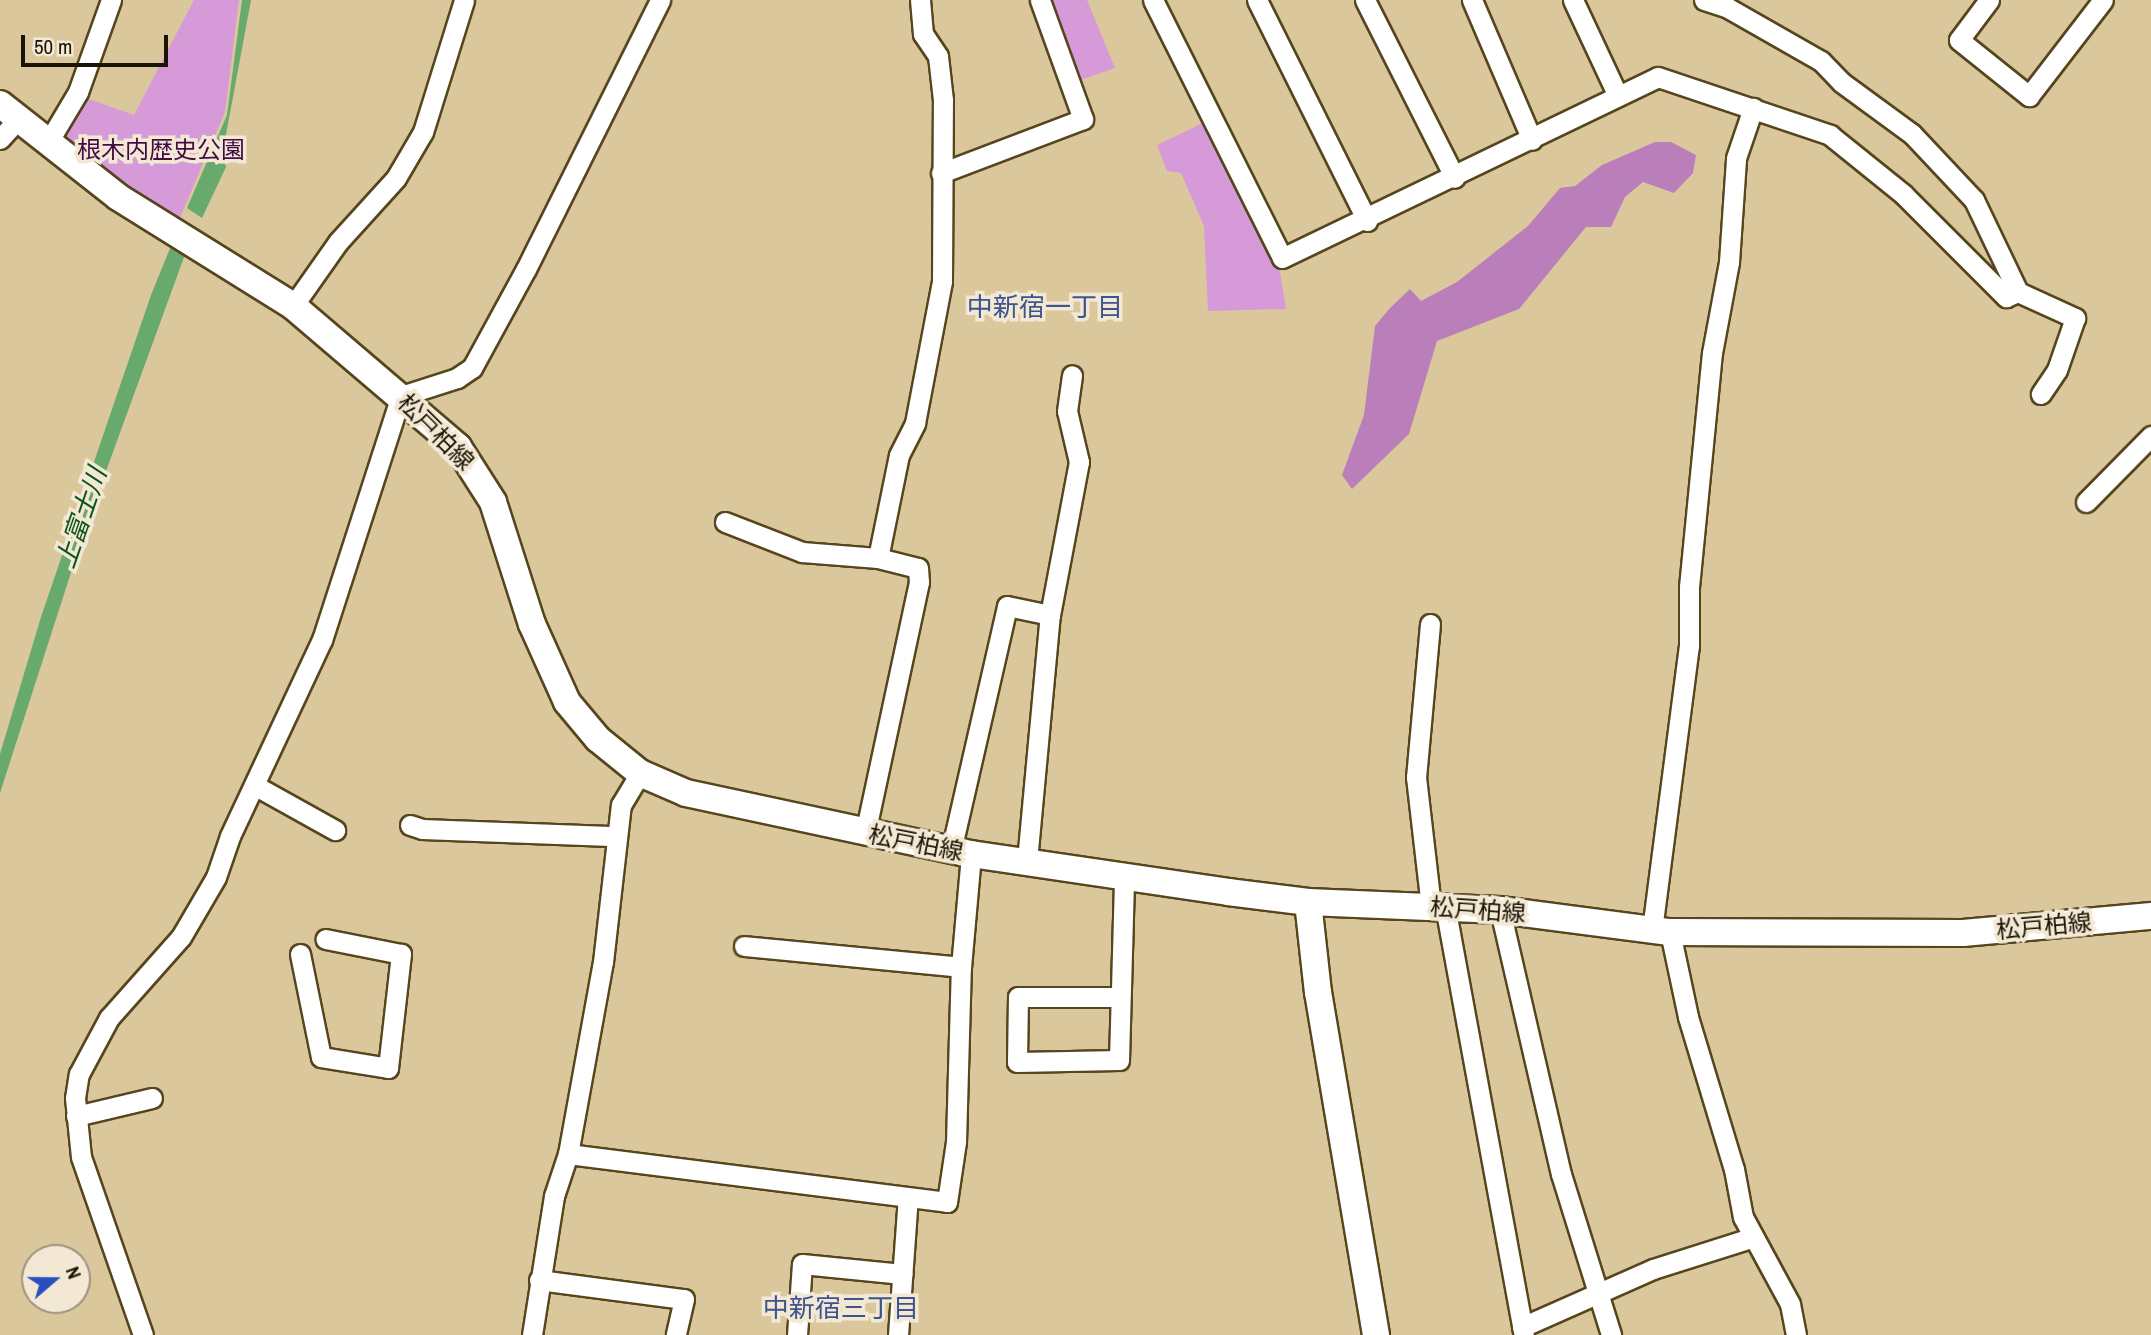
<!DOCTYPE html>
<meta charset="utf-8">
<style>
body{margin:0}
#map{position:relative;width:2151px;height:1335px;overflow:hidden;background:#dac79c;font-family:"Archivo Narrow","Noto Sans JP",sans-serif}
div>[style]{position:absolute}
.green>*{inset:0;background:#d79ad8}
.forest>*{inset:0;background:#ba7ebb}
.water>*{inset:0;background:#68a96d}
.roads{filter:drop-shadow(2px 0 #56451d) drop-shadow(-2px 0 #56451d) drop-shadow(0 2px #56451d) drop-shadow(0 -2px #56451d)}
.street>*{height:19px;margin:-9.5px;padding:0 9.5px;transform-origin:9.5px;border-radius:9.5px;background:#fff}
.secondary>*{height:26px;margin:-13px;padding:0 13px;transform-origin:13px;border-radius:13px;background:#fff}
span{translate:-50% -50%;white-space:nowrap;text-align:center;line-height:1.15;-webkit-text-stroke:7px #f2e8d3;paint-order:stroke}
.park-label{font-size:24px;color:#430b46}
.street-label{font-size:24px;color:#1b1405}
.neighbourhood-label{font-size:26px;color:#3d548f}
.water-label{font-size:26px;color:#0a541a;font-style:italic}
.north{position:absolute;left:21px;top:1244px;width:70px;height:70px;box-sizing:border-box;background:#f2e8d3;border:2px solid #9c9381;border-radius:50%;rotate:70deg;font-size:19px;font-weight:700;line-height:28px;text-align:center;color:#1b1405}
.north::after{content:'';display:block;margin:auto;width:24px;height:32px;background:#2a4ebd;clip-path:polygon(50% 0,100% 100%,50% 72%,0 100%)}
.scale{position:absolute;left:21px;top:35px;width:147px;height:32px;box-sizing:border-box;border:4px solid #1b1405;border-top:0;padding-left:9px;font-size:21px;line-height:24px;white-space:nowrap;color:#1b1405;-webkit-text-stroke:5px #f2e8d3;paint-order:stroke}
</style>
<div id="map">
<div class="green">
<div style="clip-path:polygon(194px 0,239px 0,225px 112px,179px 220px,59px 137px,83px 97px,134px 115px)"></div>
<div style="clip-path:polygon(1046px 0,1087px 0,1115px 68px,1078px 81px)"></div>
<div style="clip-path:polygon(1207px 121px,1278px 260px,1286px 309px,1208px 311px,1204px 226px,1181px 173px,1167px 171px,1157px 145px)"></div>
</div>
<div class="forest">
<div style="clip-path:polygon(1655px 142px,1671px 142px,1696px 155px,1693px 173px,1674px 193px,1643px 182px,1625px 197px,1611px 227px,1586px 227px,1519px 309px,1437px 341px,1409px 434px,1352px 489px,1342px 475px,1364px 415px,1375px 326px,1390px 308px,1410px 289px,1421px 301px,1457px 282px,1528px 226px,1560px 188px,1575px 186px,1602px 165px)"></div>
</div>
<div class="water">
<div style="clip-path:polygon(242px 0,251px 0,222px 156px,226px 167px,202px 218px,187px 208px,227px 115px)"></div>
<div style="clip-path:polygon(173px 241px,187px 249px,86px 526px,0 793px,0 754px,41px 617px,151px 295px)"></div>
</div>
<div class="roads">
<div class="street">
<div style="left:1153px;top:0;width:288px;rotate:63.4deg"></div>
<div style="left:1282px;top:258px;width:417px;rotate:-25.7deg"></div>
<div style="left:1658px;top:77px;width:182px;rotate:18.6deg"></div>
<div style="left:1830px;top:135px;width:94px;rotate:38.9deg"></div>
<div style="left:1903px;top:194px;width:146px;rotate:45deg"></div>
<div style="left:2006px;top:297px;width:13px;rotate:-23deg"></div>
<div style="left:2018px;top:292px;width:63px;rotate:24.5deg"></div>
<div style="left:2075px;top:318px;width:55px;rotate:109.1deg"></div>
<div style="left:2057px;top:370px;width:29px;rotate:124deg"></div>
<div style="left:1257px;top:0;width:247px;rotate:63.5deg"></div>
<div style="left:1365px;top:0;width:199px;rotate:63.2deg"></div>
<div style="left:1472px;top:0;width:152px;rotate:66.8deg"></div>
<div style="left:1573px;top:0;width:106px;rotate:64.9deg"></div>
<div style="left:1704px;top:0;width:25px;rotate:18deg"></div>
<div style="left:1728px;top:8px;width:107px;rotate:29.7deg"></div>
<div style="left:1821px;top:61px;width:29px;rotate:46deg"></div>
<div style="left:1841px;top:82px;width:88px;rotate:36.2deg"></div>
<div style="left:1912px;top:134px;width:91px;rotate:46.8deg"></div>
<div style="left:1974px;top:200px;width:102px;rotate:64.4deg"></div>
<div style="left:1989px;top:0;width:50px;rotate:126.9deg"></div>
<div style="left:1959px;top:40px;width:90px;rotate:38.7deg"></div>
<div style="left:2029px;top:96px;width:121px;rotate:-52.4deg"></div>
<div style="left:0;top:139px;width:24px;rotate:-48deg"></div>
<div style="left:47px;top:144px;width:61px;rotate:-59.2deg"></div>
<div style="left:78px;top:92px;width:98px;rotate:-70.3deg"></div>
<div style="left:941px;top:173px;width:152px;rotate:-20.8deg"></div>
<div style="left:1083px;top:119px;width:127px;rotate:-109.9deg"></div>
<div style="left:293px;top:306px;width:78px;rotate:-54.9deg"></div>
<div style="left:338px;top:242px;width:86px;rotate:-47.8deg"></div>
<div style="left:396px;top:178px;width:53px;rotate:-59.6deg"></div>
<div style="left:423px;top:132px;width:138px;rotate:-72.7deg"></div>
<div style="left:2086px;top:502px;width:93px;rotate:-45.4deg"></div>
<div style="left:725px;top:522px;width:83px;rotate:21.3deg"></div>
<div style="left:802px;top:552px;width:76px;rotate:4.5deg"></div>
<div style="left:878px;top:558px;width:41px;rotate:14deg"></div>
<div style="left:918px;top:568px;width:14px;rotate:86deg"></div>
<div style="left:919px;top:582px;width:258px;rotate:102.1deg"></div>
<div style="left:878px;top:558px;width:105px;rotate:-78.5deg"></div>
<div style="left:899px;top:455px;width:36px;rotate:-63deg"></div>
<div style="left:915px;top:423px;width:145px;rotate:-79.2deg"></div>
<div style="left:942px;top:281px;width:181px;rotate:-89.7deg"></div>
<div style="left:943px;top:100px;width:44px;rotate:-96.5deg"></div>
<div style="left:938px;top:56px;width:27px;rotate:-124deg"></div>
<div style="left:923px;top:34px;width:34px;rotate:-95deg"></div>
<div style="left:1430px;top:624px;width:154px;rotate:95.2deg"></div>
<div style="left:1416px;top:777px;width:130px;rotate:83.4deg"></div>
<div style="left:254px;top:785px;width:93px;rotate:29.1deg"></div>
<div style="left:410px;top:825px;width:13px;rotate:18deg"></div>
<div style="left:422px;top:829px;width:195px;rotate:2.1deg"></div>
<div style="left:951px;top:851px;width:251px;rotate:-77.1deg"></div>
<div style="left:1007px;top:606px;width:44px;rotate:11.8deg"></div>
<div style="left:1027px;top:861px;width:247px;rotate:-84.7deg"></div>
<div style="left:1050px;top:615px;width:156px;rotate:-79.3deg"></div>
<div style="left:1079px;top:462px;width:52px;rotate:-103.2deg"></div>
<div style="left:1067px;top:411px;width:36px;rotate:-82deg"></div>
<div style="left:1445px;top:906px;width:436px;rotate:79.6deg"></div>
<div style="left:1500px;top:910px;width:271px;rotate:77deg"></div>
<div style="left:1561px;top:1174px;width:169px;rotate:72.7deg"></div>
<div style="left:1652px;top:930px;width:286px;rotate:-82.6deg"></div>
<div style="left:1689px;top:646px;width:59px;rotate:-90deg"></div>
<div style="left:1689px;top:587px;width:235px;rotate:-84.4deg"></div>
<div style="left:1712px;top:353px;width:93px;rotate:-79.4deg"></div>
<div style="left:1729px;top:262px;width:104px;rotate:-86.1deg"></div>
<div style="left:1736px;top:158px;width:53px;rotate:-71.2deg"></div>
<div style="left:1670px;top:932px;width:87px;rotate:78deg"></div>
<div style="left:1688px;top:1017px;width:159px;rotate:73.2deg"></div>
<div style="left:1734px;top:1169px;width:49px;rotate:79.4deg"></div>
<div style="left:1743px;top:1217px;width:99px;rotate:61.6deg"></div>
<div style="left:1790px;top:1304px;width:32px;rotate:79deg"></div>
<div style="left:744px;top:946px;width:218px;rotate:5.5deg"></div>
<div style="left:961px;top:967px;width:113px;rotate:-84.9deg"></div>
<div style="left:300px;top:954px;width:105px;rotate:78.5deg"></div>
<div style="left:321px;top:1057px;width:68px;rotate:9.3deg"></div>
<div style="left:388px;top:1068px;width:115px;rotate:-83.5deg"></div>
<div style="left:401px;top:954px;width:77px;rotate:-168.8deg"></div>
<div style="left:1120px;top:997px;width:102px;rotate:180deg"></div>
<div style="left:1018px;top:997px;width:65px;rotate:90.9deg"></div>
<div style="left:1017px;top:1062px;width:102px;rotate:-1.1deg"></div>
<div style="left:1119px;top:1060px;width:184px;rotate:-88.4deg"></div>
<div style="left:76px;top:1116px;width:78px;rotate:-13.3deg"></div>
<div style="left:568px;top:1154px;width:382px;rotate:7.2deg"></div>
<div style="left:947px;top:1202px;width:61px;rotate:-81.5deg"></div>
<div style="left:956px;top:1142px;width:175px;rotate:-88.4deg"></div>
<div style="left:539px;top:1280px;width:146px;rotate:7.5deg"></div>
<div style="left:684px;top:1299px;width:37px;rotate:103deg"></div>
<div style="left:1522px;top:1327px;width:143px;rotate:-23.9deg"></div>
<div style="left:1653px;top:1269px;width:103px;rotate:-17.6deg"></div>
<div style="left:143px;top:1335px;width:188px;rotate:-109.2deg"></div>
<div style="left:81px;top:1157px;width:59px;rotate:-95.8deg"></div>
<div style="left:75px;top:1098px;width:24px;rotate:-81deg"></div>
<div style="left:79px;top:1074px;width:64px;rotate:-61.8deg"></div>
<div style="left:109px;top:1018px;width:108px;rotate:-48.4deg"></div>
<div style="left:181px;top:937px;width:69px;rotate:-59.7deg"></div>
<div style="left:216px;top:877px;width:43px;rotate:-71.1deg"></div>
<div style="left:230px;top:836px;width:217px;rotate:-64.9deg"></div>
<div style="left:322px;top:640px;width:256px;rotate:-72.1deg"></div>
<div style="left:401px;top:396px;width:59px;rotate:-17.8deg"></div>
<div style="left:457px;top:378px;width:18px;rotate:-34deg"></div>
<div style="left:472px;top:368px;width:113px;rotate:-61.4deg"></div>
<div style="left:526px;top:269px;width:301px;rotate:-63.5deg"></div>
<div style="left:532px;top:1335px;width:141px;rotate:-81deg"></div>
<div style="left:554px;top:1196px;width:44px;rotate:-71.6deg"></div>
<div style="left:568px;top:1154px;width:195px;rotate:-79.7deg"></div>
<div style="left:603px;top:962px;width:158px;rotate:-83.5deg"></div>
<div style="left:621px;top:805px;width:37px;rotate:-59deg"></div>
<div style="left:797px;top:1335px;width:71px;rotate:-86deg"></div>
<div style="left:802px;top:1264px;width:101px;rotate:5.7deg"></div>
<div style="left:898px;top:1335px;width:138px;rotate:-85.9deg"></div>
</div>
<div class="secondary">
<div style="left:0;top:104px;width:150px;rotate:38.2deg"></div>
<div style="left:118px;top:197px;width:206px;rotate:31.9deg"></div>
<div style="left:293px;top:306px;width:217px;rotate:40.5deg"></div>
<div style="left:458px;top:447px;width:65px;rotate:57.5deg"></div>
<div style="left:493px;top:502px;width:128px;rotate:72.3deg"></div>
<div style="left:532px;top:624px;width:85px;rotate:65.8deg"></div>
<div style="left:567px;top:702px;width:48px;rotate:50deg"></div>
<div style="left:598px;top:739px;width:54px;rotate:39deg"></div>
<div style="left:640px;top:773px;width:50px;rotate:23.5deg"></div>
<div style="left:686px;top:793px;width:291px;rotate:12.1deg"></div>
<div style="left:971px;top:854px;width:260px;rotate:8.4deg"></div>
<div style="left:1228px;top:892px;width:81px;rotate:7.1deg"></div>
<div style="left:1308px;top:902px;width:192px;rotate:2.4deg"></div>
<div style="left:1500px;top:910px;width:171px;rotate:7.4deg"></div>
<div style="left:1670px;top:932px;width:293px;rotate:0.2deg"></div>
<div style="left:1963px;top:933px;width:189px;rotate:-5.2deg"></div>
<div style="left:1308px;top:902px;width:91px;rotate:83.7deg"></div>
<div style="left:1318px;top:992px;width:348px;rotate:80.4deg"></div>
</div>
</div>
<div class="park-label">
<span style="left:161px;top:150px">根木内歴史公園</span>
</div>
<div class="street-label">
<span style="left:436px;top:432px;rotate:45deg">松戸柏線</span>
<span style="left:916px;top:843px;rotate:11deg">松戸柏線</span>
<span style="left:1478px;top:910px;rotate:4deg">松戸柏線</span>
<span style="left:2044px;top:926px;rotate:-5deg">松戸柏線</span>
</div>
<div class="neighbourhood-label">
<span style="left:1045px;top:307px">中新宿一丁目</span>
<span style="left:841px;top:1308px">中新宿三丁目</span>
</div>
<div class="water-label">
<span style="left:81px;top:518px;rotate:-71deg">上富士川</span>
</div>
<div class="north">N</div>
<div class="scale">50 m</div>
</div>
